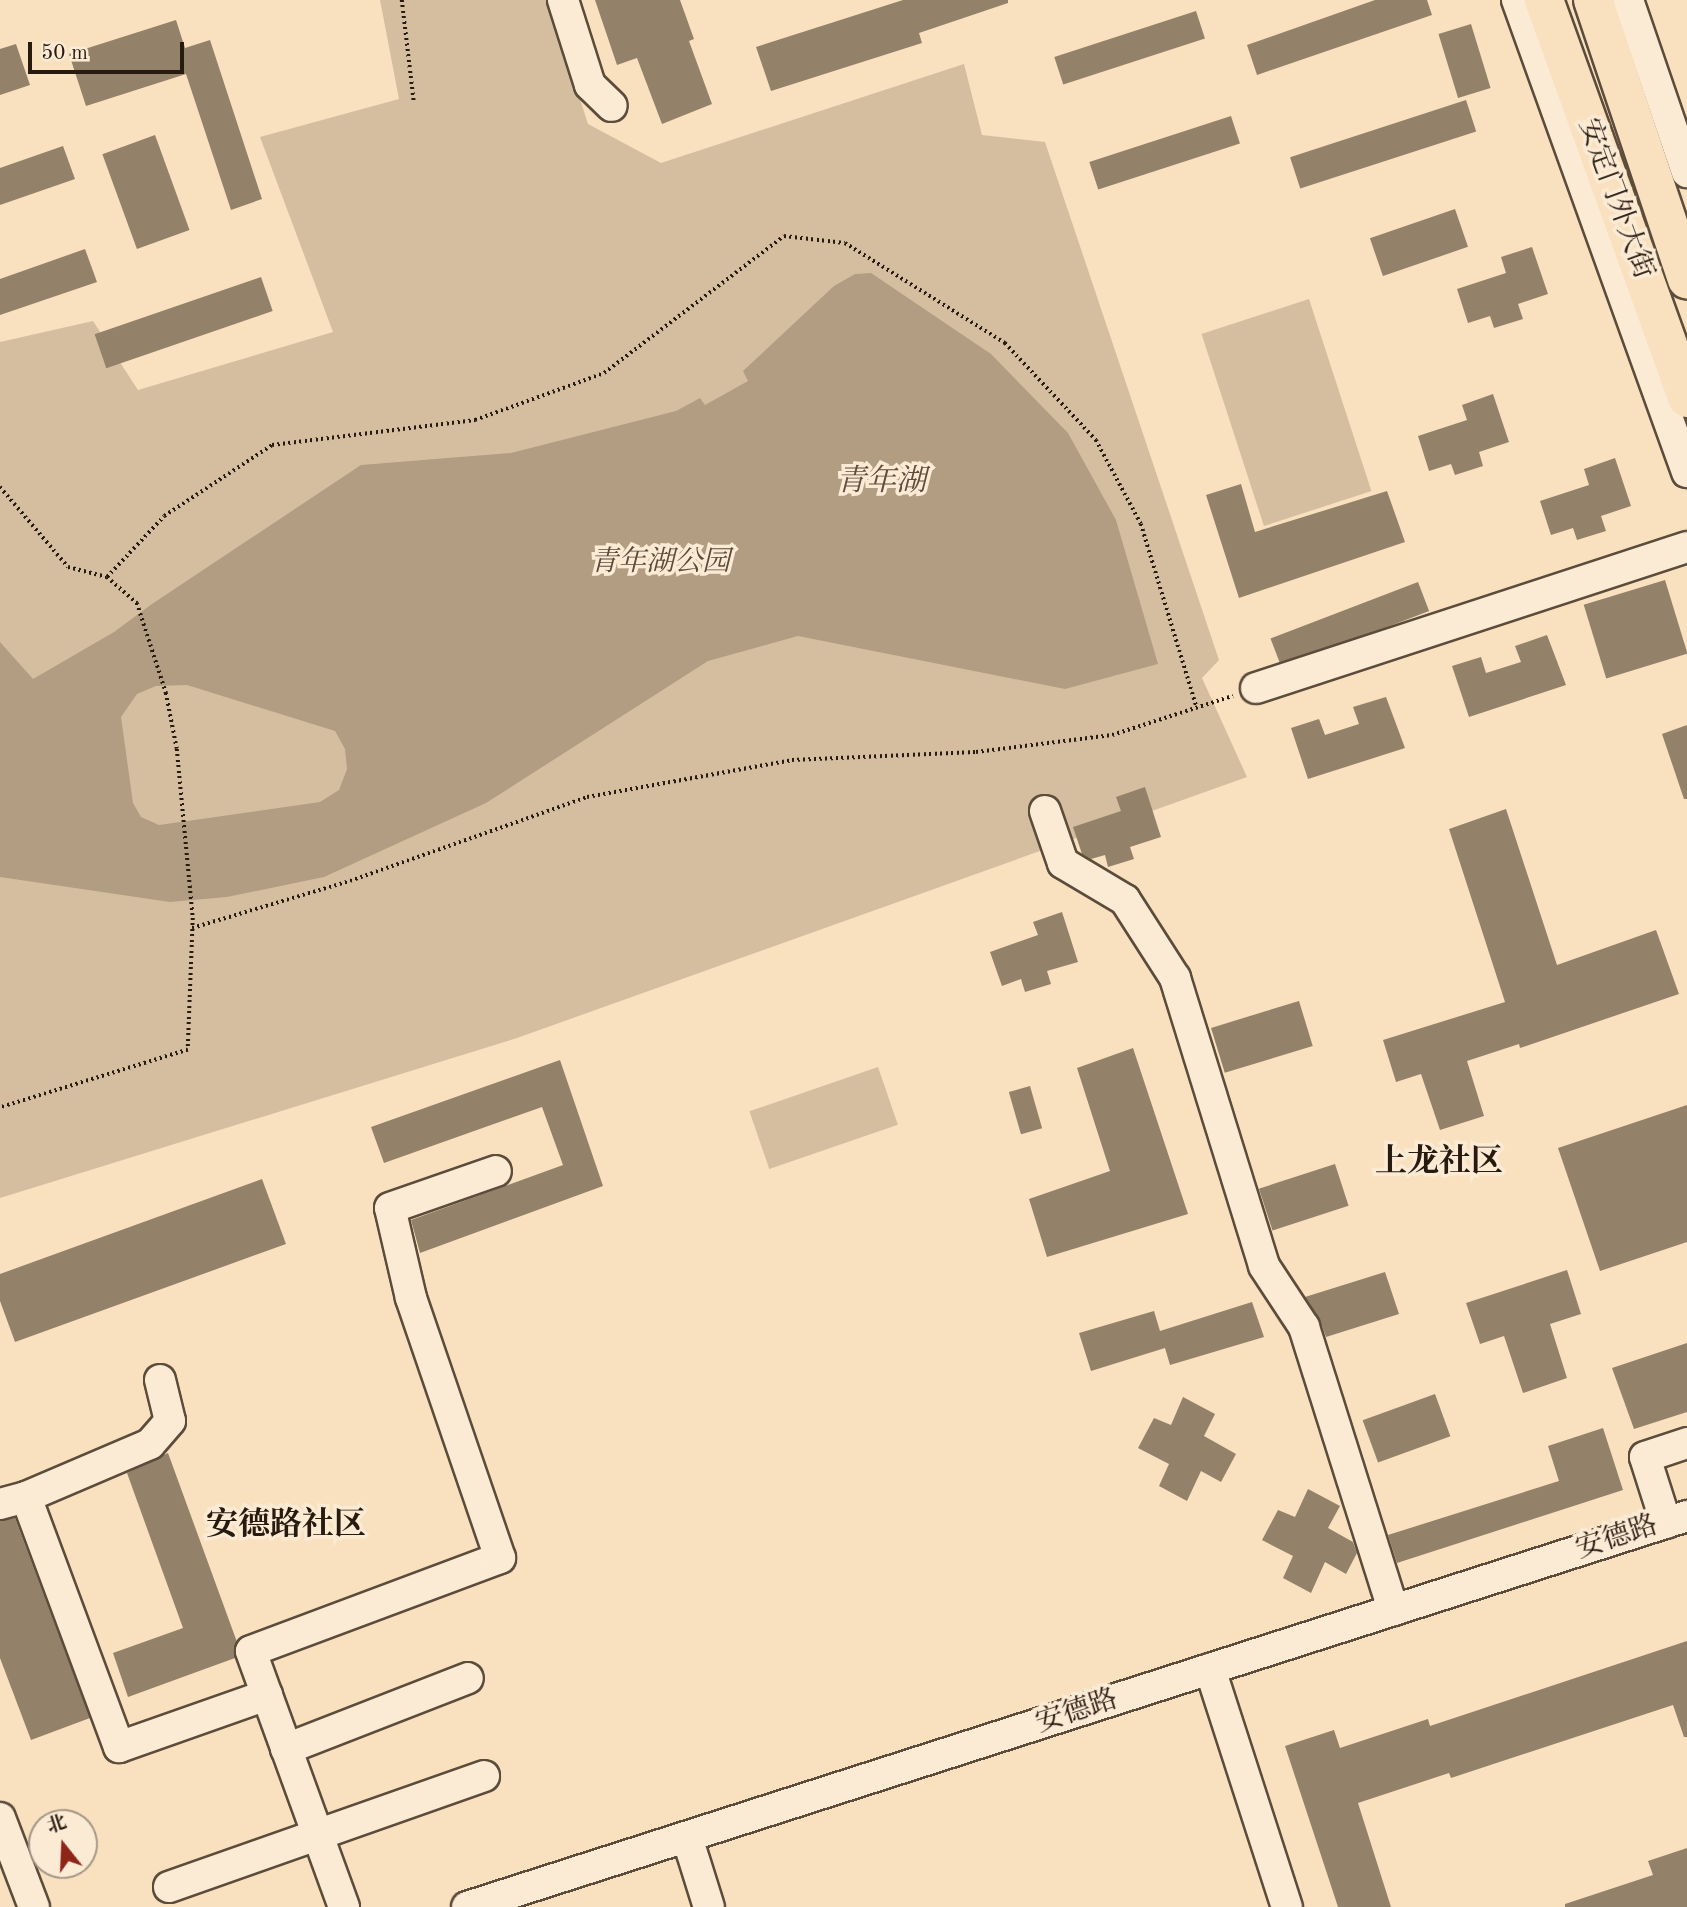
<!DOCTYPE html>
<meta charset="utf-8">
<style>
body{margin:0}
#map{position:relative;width:1687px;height:1907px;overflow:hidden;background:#f9e0be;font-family:"Old Standard TT","Noto Serif SC",serif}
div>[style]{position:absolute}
.green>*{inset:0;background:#d5bea0;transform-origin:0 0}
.water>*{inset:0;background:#b29d82}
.building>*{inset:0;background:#94816a;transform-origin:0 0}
.path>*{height:3.5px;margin-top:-1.75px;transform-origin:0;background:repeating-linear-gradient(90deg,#271a0f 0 2px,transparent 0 5.5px)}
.roads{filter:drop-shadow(2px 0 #5c4c3b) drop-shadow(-2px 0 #5c4c3b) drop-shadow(0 2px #5c4c3b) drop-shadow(0 -2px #5c4c3b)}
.minor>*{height:30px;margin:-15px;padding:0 15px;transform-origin:15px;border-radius:15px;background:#fbebd5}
.major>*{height:38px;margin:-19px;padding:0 19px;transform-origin:19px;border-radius:19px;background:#f9e0be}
span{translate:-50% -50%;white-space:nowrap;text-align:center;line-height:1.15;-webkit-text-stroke:7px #fbebd5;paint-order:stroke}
.street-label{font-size:28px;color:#271a0f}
.park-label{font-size:28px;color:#5b4b3a;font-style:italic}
.water-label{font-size:30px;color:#5f4e3d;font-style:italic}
.quarter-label{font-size:32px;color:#271a0f;font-weight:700}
.north{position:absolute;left:28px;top:1809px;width:70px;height:70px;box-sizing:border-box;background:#fbebd5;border:2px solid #a69786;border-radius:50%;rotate:342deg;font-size:19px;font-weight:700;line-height:28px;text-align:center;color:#271a0f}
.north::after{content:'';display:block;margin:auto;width:24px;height:32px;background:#8f2418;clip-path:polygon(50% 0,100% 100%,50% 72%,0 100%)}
.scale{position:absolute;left:28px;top:42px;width:156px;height:32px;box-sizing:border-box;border:4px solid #271a0f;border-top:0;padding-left:9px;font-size:21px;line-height:24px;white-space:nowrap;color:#271a0f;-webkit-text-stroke:5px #fbebd5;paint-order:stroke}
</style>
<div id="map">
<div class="green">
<div style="clip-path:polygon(380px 0,548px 0,588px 124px,661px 163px,964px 64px,982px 135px,1045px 142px,1219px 660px,1202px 678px,1247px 777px,517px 1038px,0 1198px,0 342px,93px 321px,138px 390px,333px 332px,260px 137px,399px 99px)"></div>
<div style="left:1309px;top:299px;width:202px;height:113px;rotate:72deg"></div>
<div style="left:878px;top:1067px;width:61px;height:136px;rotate:71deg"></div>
</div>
<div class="water">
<div style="clip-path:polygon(evenodd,871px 273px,991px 354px,1068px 433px,1116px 520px,1158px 664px,1065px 689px,798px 636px,708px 661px,486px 803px,324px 877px,227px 897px,170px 902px,0 877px,0 642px,33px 679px,114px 632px,152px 604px,361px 465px,511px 453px,676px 411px,700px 398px,705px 405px,748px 381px,743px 371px,834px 286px,855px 274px,871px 273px,187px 685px,335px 731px,345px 749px,347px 769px,339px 790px,320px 802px,159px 825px,141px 817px,133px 803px,121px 717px,137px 694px,156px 686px,187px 685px)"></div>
</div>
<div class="building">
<div style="clip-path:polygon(595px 0,680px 0,694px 39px,689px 41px,712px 104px,662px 124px,637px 58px,617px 65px)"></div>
<div style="clip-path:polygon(903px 0,1008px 0,1008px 3px,919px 33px,922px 43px,771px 91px,756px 47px)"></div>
<div style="clip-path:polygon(1375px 0,1427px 0,1432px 15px,1257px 75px,1247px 45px)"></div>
<div style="left:1196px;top:11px;width:29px;height:149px;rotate:72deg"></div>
<div style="clip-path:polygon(176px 20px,185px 48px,210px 40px,262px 199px,231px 210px,186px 74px,86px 106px,69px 54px)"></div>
<div style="left:1471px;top:24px;width:67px;height:34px;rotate:73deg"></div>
<div style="clip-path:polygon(16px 44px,30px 85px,0 95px,0 49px)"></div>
<div style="left:1466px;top:100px;width:33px;height:185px;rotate:72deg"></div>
<div style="left:1231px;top:116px;width:29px;height:149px;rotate:72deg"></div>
<div style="left:155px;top:135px;width:101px;height:56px;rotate:70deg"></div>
<div style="clip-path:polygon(63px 146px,75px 179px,0 205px,0 168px)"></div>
<div style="left:1455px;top:209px;width:40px;height:90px;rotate:71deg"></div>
<div style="clip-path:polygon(1532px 247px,1548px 294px,1518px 304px,1523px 319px,1494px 328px,1490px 316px,1468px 323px,1457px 289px,1506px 273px,1501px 257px)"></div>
<div style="clip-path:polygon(85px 249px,97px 282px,0 315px,0 279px)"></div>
<div style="left:261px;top:277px;width:36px;height:176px;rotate:71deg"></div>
<div style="clip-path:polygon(1493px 394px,1509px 442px,1479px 452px,1483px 466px,1455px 475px,1451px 464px,1429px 471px,1418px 436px,1467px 420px,1462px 405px)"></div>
<div style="clip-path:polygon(1615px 458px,1631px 506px,1601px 516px,1606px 531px,1577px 540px,1573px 528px,1551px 535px,1540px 501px,1589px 485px,1584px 469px)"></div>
<div style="clip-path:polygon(1241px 484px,1255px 532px,1387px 491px,1405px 542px,1239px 598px,1206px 495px)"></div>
<div style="left:1665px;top:580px;width:77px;height:85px;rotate:73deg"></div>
<div style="left:1418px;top:582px;width:31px;height:158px;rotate:69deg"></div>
<div style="clip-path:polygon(1547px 635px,1566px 685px,1469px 717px,1452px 666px,1481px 657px,1486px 673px,1521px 662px,1515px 646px)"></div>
<div style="clip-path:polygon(1386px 697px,1405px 748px,1308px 779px,1291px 728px,1319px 719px,1325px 735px,1359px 724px,1353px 707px)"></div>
<div style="clip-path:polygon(1687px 725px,1687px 799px,1684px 799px,1662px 734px)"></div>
<div style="clip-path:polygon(1145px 787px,1161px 837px,1130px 847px,1134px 859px,1108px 867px,1105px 855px,1091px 859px,1082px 854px,1073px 827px,1121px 811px,1116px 797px)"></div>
<div style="clip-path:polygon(1506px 809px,1557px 965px,1656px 930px,1679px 994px,1520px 1048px,1519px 1044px,1467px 1061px,1484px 1116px,1440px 1130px,1421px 1074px,1396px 1082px,1383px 1040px,1505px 1002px,1449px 829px)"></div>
<div style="clip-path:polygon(1062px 912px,1078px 962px,1047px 971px,1051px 984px,1025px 992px,1021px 979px,1002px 986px,990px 952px,1038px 935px,1033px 922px)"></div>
<div style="left:1299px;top:1001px;width:47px;height:92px;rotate:73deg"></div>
<div style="clip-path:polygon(1133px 1048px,1188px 1214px,1047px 1257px,1029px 1199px,1110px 1171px,1077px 1068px)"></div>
<div style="clip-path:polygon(560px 1060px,603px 1186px,420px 1253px,411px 1220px,563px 1165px,542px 1107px,384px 1163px,371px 1127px)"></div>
<div style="left:1030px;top:1086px;width:44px;height:22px;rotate:74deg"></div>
<div style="clip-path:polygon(1687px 1105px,1687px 1242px,1600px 1271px,1558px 1148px)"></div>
<div style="left:1335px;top:1164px;width:44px;height:80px;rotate:72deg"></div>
<div style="clip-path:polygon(262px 1179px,286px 1244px,15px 1342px,0 1301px,0 1274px)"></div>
<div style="clip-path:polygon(1567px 1270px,1581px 1314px,1550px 1324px,1567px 1378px,1523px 1393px,1504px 1336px,1480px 1344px,1466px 1303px)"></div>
<div style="clip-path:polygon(1385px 1272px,1399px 1314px,1326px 1337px,1319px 1318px,1305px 1297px)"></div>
<div style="clip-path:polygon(1252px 1302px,1264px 1337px,1170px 1365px,1165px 1348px,1091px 1371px,1079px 1333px,1154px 1311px,1160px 1331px)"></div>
<div style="clip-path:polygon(1687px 1343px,1687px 1412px,1634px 1429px,1612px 1368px)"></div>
<div style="left:1435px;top:1394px;width:45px;height:77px;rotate:70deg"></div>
<div style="clip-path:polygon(1183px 1397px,1215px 1414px,1204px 1436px,1236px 1454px,1221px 1482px,1201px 1471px,1187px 1501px,1159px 1486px,1169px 1464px,1138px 1448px,1154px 1418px,1171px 1425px)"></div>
<div style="clip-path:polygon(1603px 1428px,1623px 1490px,1397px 1563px,1388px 1535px,1559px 1481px,1548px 1446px)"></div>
<div style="clip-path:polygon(168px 1453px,237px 1642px,235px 1658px,128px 1697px,113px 1653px,183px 1628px,127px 1473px)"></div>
<div style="clip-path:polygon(1308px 1489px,1340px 1506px,1328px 1528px,1353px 1542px,1357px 1553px,1346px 1574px,1325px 1562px,1311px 1593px,1283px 1578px,1293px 1556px,1262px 1540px,1278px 1510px,1295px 1517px)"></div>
<div style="clip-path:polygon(15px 1518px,90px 1718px,31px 1740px,0 1658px,0 1521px)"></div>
<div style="clip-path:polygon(1687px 1641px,1687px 1737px,1684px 1737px,1673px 1705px,1451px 1778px,1449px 1773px,1358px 1803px,1391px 1907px,1338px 1907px,1285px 1746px,1334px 1730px,1340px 1748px,1428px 1719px,1430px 1726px)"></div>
<div style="clip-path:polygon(1687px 1848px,1687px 1907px,1565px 1907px,1565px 1904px,1653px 1875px,1648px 1861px)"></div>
</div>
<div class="path">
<div style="left:402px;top:0;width:103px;rotate:83.3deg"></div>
<div style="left:0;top:487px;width:105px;rotate:49.6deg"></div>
<div style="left:68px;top:567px;width:40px;rotate:14.4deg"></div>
<div style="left:107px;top:577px;width:40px;rotate:41deg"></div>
<div style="left:137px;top:603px;width:95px;rotate:72.1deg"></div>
<div style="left:166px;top:693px;width:57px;rotate:78.9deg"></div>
<div style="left:177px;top:749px;width:170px;rotate:84.6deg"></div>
<div style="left:193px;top:918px;width:132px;rotate:92.2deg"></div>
<div style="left:188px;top:1050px;width:197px;rotate:162.9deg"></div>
<div style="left:107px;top:577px;width:83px;rotate:-46.9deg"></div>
<div style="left:164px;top:516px;width:129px;rotate:-33.3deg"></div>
<div style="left:272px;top:445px;width:205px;rotate:-7deg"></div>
<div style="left:475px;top:420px;width:137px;rotate:-20deg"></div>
<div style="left:604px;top:373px;width:226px;rotate:-37.3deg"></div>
<div style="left:784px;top:236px;width:61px;rotate:6.5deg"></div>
<div style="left:845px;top:243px;width:189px;rotate:32deg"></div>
<div style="left:1005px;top:343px;width:133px;rotate:46.8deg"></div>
<div style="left:1096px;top:440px;width:95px;rotate:61.8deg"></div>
<div style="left:1141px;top:524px;width:192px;rotate:73.1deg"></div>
<div style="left:192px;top:928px;width:165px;rotate:-16.6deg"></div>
<div style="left:350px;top:881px;width:251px;rotate:-19.5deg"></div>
<div style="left:587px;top:797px;width:208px;rotate:-10.2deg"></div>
<div style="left:792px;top:760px;width:184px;rotate:-2.5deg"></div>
<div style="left:976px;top:752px;width:137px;rotate:-7.1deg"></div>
<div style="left:1112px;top:735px;width:127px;rotate:-17.9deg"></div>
</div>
<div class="roads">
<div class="minor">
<div style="left:563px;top:0;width:89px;rotate:72.4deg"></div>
<div style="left:590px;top:85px;width:30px;rotate:44deg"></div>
<div style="left:1517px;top:0;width:502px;rotate:70.19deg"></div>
<div style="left:1628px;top:0;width:182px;rotate:71.1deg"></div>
<div style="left:1256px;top:688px;width:453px;rotate:-18.1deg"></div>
<div style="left:1045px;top:811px;width:55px;rotate:70.9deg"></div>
<div style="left:1063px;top:863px;width:72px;rotate:30.8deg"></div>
<div style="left:1125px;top:900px;width:93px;rotate:57.3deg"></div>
<div style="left:1175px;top:978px;width:301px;rotate:72.8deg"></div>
<div style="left:1264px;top:1266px;width:73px;rotate:56.7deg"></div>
<div style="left:1304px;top:1327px;width:297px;rotate:72.5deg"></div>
<div style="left:160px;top:1380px;width:42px;rotate:76.3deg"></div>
<div style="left:170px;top:1421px;width:30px;rotate:131deg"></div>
<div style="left:150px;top:1444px;width:135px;rotate:156.9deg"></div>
<div style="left:26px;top:1497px;width:267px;rotate:69.6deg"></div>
<div style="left:119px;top:1747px;width:157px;rotate:-19.4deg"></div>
<div style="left:0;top:1504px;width:27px;rotate:-15deg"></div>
<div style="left:1666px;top:1523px;width:69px;rotate:-107.7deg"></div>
<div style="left:1645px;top:1457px;width:44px;rotate:-18.4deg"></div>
<div style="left:1210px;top:1669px;width:250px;rotate:72.1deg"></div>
<div style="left:286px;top:1749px;width:195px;rotate:-21.3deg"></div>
<div style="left:0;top:1818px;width:95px;rotate:69.1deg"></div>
<div style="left:687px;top:1837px;width:73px;rotate:72.6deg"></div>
<div style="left:169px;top:1887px;width:334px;rotate:-19.4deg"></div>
<div style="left:344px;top:1907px;width:272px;rotate:-110deg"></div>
<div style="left:251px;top:1651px;width:266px;rotate:-20.5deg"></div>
<div style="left:500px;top:1558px;width:275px;rotate:-108.9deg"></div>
<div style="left:411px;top:1298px;width:92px;rotate:-103.1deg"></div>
<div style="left:390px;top:1208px;width:112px;rotate:-19.2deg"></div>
<div style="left:467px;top:1907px;width:1281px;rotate:-17.77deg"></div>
</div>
<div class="major">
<div style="left:1544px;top:0;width:423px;rotate:70.2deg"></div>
<div style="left:1593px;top:0;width:295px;rotate:71.4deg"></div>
</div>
</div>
<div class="street-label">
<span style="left:1615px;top:199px;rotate:70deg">安定门外大街</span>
<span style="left:1617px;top:1538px;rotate:-18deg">安德路</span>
<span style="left:1077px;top:1712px;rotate:-18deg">安德路</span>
</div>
<div class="park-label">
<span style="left:660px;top:563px">青年湖公园</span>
</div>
<div class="water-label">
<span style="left:881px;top:482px">青年湖</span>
</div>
<div class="quarter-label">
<span style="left:1439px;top:1163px">上龙社区</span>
<span style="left:286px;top:1526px">安德路社区</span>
</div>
<div class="north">北</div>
<div class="scale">50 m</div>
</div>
